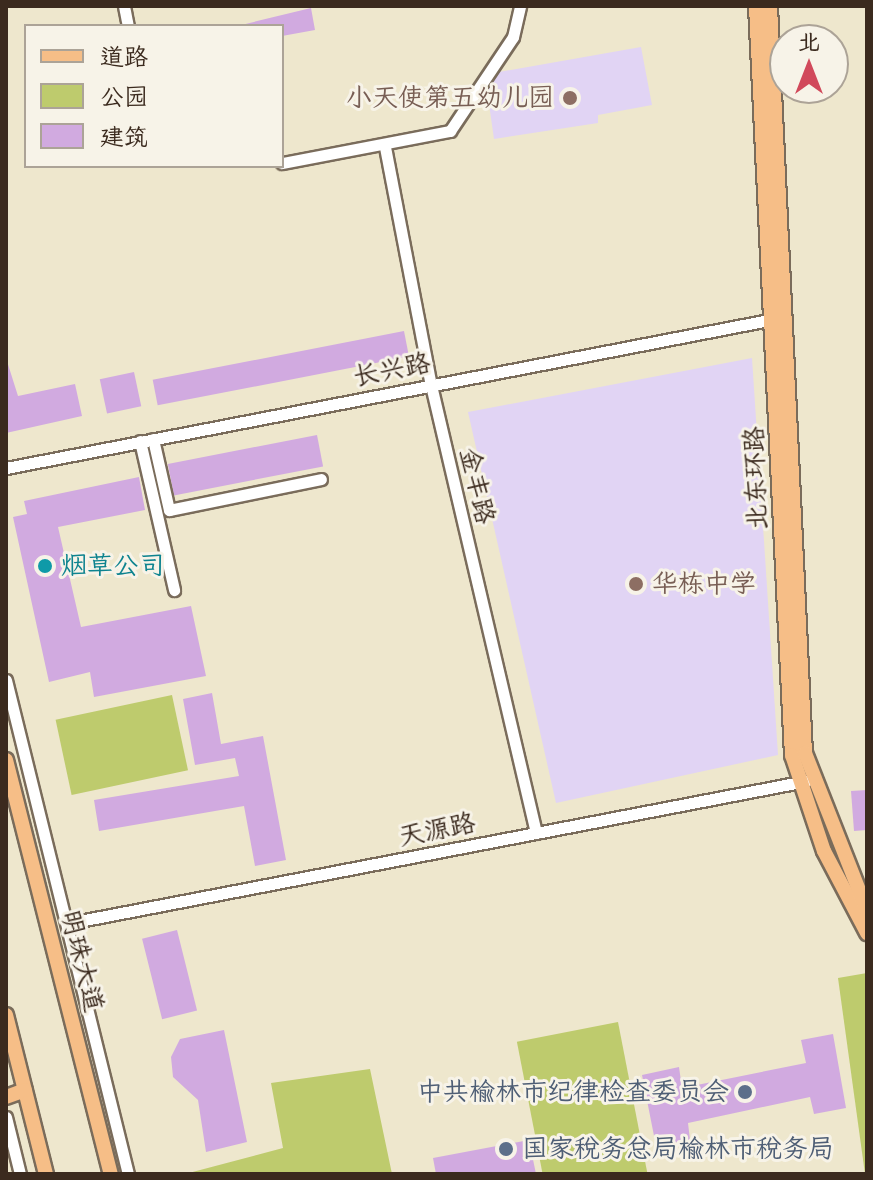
<!DOCTYPE html>
<meta charset="utf-8">
<style>
body{margin:0}
#map{position:relative;width:873px;height:1180px;overflow:hidden;background:#eee7cd;font-family:Itim,"LXGW WenKai TC",sans-serif}
div>[style]{position:absolute}
.built>*{inset:0;background:#e1d4f4}
.green>*{inset:0;background:#becb6d;transform-origin:0 0}
.building>*{inset:0;background:#d1aae0;transform-origin:0 0}
.roads{filter:drop-shadow(2px 0 #7a6c5b) drop-shadow(-2px 0 #7a6c5b) drop-shadow(0 2px #7a6c5b) drop-shadow(0 -2px #7a6c5b)}
.minor>*{height:11px;margin:-5.5px;padding:0 5.5px;transform-origin:5.5px;border-radius:5.5px;background:#fff}
.major>*{height:14px;margin:-7px;padding:0 7px;transform-origin:7px;border-radius:7px;background:#f6be87}
.dots>*{width:22px;height:22px;translate:-50% -50%;box-sizing:border-box;border:4px solid #f7f3e8;border-radius:50%}
span{translate:-50% -50%;white-space:nowrap;text-align:center;line-height:1.15;-webkit-text-stroke:6px #f7f3e8;paint-order:stroke}
.education-label{font-size:26px;color:#785e54}
.right{translate:-100% -50%;text-align:right}
.left{translate:0 -50%;text-align:left}
.street-label{font-size:26px;color:#3b2a1e}
.culture-label{font-size:26px;color:#0d838f}
.service-label{font-size:26px;color:#4e5e75}
.frame{position:absolute;inset:0;border:8px solid #3b2a1e;pointer-events:none}
.legend{position:absolute;left:24px;top:24px;width:260px;height:144px;box-sizing:border-box;background:#f7f3e8;border:2px solid #aca397;margin:0;padding:10px 14px;list-style:none;font-size:24px;color:#3b2a1e}
.legend li{display:flex;align-items:center;gap:16px;height:40px}
.legend b{width:40px;border:2px solid #aca397}
.north{position:absolute;left:769px;top:24px;width:80px;height:80px;box-sizing:border-box;background:#f7f3e8;border:2px solid #aca397;border-radius:50%;rotate:0deg;font-size:22px;font-weight:700;line-height:32px;text-align:center;color:#3b2a1e}
.north::after{content:'';display:block;margin:auto;width:28px;height:36px;background:#d1495b;clip-path:polygon(50% 0,100% 100%,50% 72%,0 100%)}
</style>
<div id="map">
<div class="built">
<div style="clip-path:polygon(641px 47px,652px 105px,598px 115px,598px 123px,494px 139px,487px 90px,499px 72px)"></div>
<div style="clip-path:polygon(752px 358px,778px 755px,556px 803px,468px 412px)"></div>
</div>
<div class="green">
<div style="left:172px;top:695px;width:77px;height:119px;rotate:78deg"></div>
<div style="clip-path:polygon(867px 973px,867px 1174px,865px 1174px,838px 978px)"></div>
<div style="left:618px;top:1022px;width:155px;height:103px;rotate:79deg"></div>
<div style="clip-path:polygon(370px 1069px,392px 1174px,185px 1174px,283px 1148px,271px 1083px)"></div>
</div>
<div class="building">
<div style="clip-path:polygon(311px 8px,315px 30px,282px 36px,282px 26px,237px 26px)"></div>
<div style="left:404px;top:331px;width:26px;height:256px;rotate:79deg"></div>
<div style="clip-path:polygon(6px 358px,18px 396px,75px 384px,82px 416px,6px 433px)"></div>
<div style="left:134px;top:372px;width:35px;height:35px;rotate:78deg"></div>
<div style="left:317px;top:435px;width:32px;height:152px;rotate:79deg"></div>
<div style="clip-path:polygon(139px 477px,145px 510px,58px 527px,81px 627px,191px 606px,206px 676px,94px 697px,90px 672px,49px 682px,13px 517px,27px 514px,24px 501px)"></div>
<div style="clip-path:polygon(212px 693px,221px 744px,263px 736px,286px 860px,255px 866px,244px 806px,99px 831px,94px 800px,239px 776px,235px 758px,195px 765px,183px 699px)"></div>
<div style="clip-path:polygon(867px 790px,867px 830px,854px 831px,851px 791px)"></div>
<div style="left:177px;top:930px;width:83px;height:36px;rotate:76deg"></div>
<div style="clip-path:polygon(224px 1030px,247px 1142px,206px 1152px,198px 1100px,173px 1077px,171px 1057px,180px 1039px)"></div>
<div style="clip-path:polygon(833px 1034px,846px 1108px,814px 1114px,810px 1097px,688px 1123px,690px 1140px,656px 1146px,642px 1075px,679px 1067px,682px 1088px,806px 1063px,801px 1040px)"></div>
<div style="clip-path:polygon(529px 1140px,536px 1174px,436px 1174px,433px 1158px)"></div>
</div>
<div class="roads">
<div class="minor">
<div style="left:124px;top:6px;width:20px;rotate:79deg"></div>
<div style="left:385px;top:147px;width:242px;rotate:79.1deg"></div>
<div style="left:431px;top:385px;width:460px;rotate:76.8deg"></div>
<div style="left:282px;top:163px;width:171px;rotate:-10.8deg"></div>
<div style="left:450px;top:131px;width:113px;rotate:-56.2deg"></div>
<div style="left:513px;top:37px;width:32px;rotate:-77deg"></div>
<div style="left:153px;top:439px;width:73px;rotate:77.3deg"></div>
<div style="left:169px;top:510px;width:155px;rotate:-11.5deg"></div>
<div style="left:140px;top:441px;width:153px;rotate:77.1deg"></div>
<div style="left:6px;top:468px;width:787px;rotate:-10.98deg"></div>
<div style="left:6px;top:680px;width:509px;rotate:76.13deg"></div>
<div style="left:69px;top:923px;width:751px;rotate:-10.91deg"></div>
<div style="left:6px;top:1117px;width:59px;rotate:76.2deg"></div>
</div>
<div class="major">
<div style="left:756px;top:6px;width:750px;rotate:87.25deg"></div>
<div style="left:792px;top:755px;width:101px;rotate:71.6deg"></div>
<div style="left:824px;top:851px;width:93px;rotate:62.3deg"></div>
<div style="left:770px;top:6px;width:748px;rotate:87.32deg"></div>
<div style="left:805px;top:753px;width:169px;rotate:68.5deg"></div>
<div style="left:6px;top:760px;width:427px;rotate:75.8deg"></div>
<div style="left:6px;top:1015px;width:164px;rotate:75.9deg"></div>
<div style="left:6px;top:1097px;width:20px;rotate:-20deg"></div>
</div>
</div>
<div class="dots">
<div style="left:570px;top:98px;background:#8d6e63"></div>
<div style="left:45px;top:566px;background:#0f9aa8"></div>
<div style="left:636px;top:584px;background:#8d6e63"></div>
<div style="left:745px;top:1092px;background:#5c6f8a"></div>
<div style="left:506px;top:1149px;background:#5c6f8a"></div>
</div>
<div class="education-label">
<span class="right" style="left:554px;top:98px">小天使第五幼儿园</span>
<span class="left" style="left:652px;top:584px">华栋中学</span>
</div>
<div class="street-label">
<span style="left:392px;top:370px;rotate:-11deg">长兴路</span>
<span style="left:756px;top:478px;rotate:-92deg">北东环路</span>
<span style="left:477px;top:486px;rotate:77deg">金丰路</span>
<span style="left:437px;top:830px;rotate:-11deg">天源路</span>
<span style="left:82px;top:961px;rotate:76deg">明珠大道</span>
</div>
<div class="culture-label">
<span class="left" style="left:61px;top:566px">烟草公司</span>
</div>
<div class="service-label">
<span class="right" style="left:729px;top:1092px">中共榆林市纪律检查委员会</span>
<span class="left" style="left:522px;top:1149px">国家税务总局榆林市税务局</span>
</div>
<div class="frame"></div>
<ul class="legend">
<li><b style="height:10px;background:#f6be87"></b>道路</li>
<li><b style="height:22px;background:#becb6d"></b>公园</li>
<li><b style="height:22px;background:#d1aae0"></b>建筑</li>
</ul>
<div class="north">北</div>
</div>
